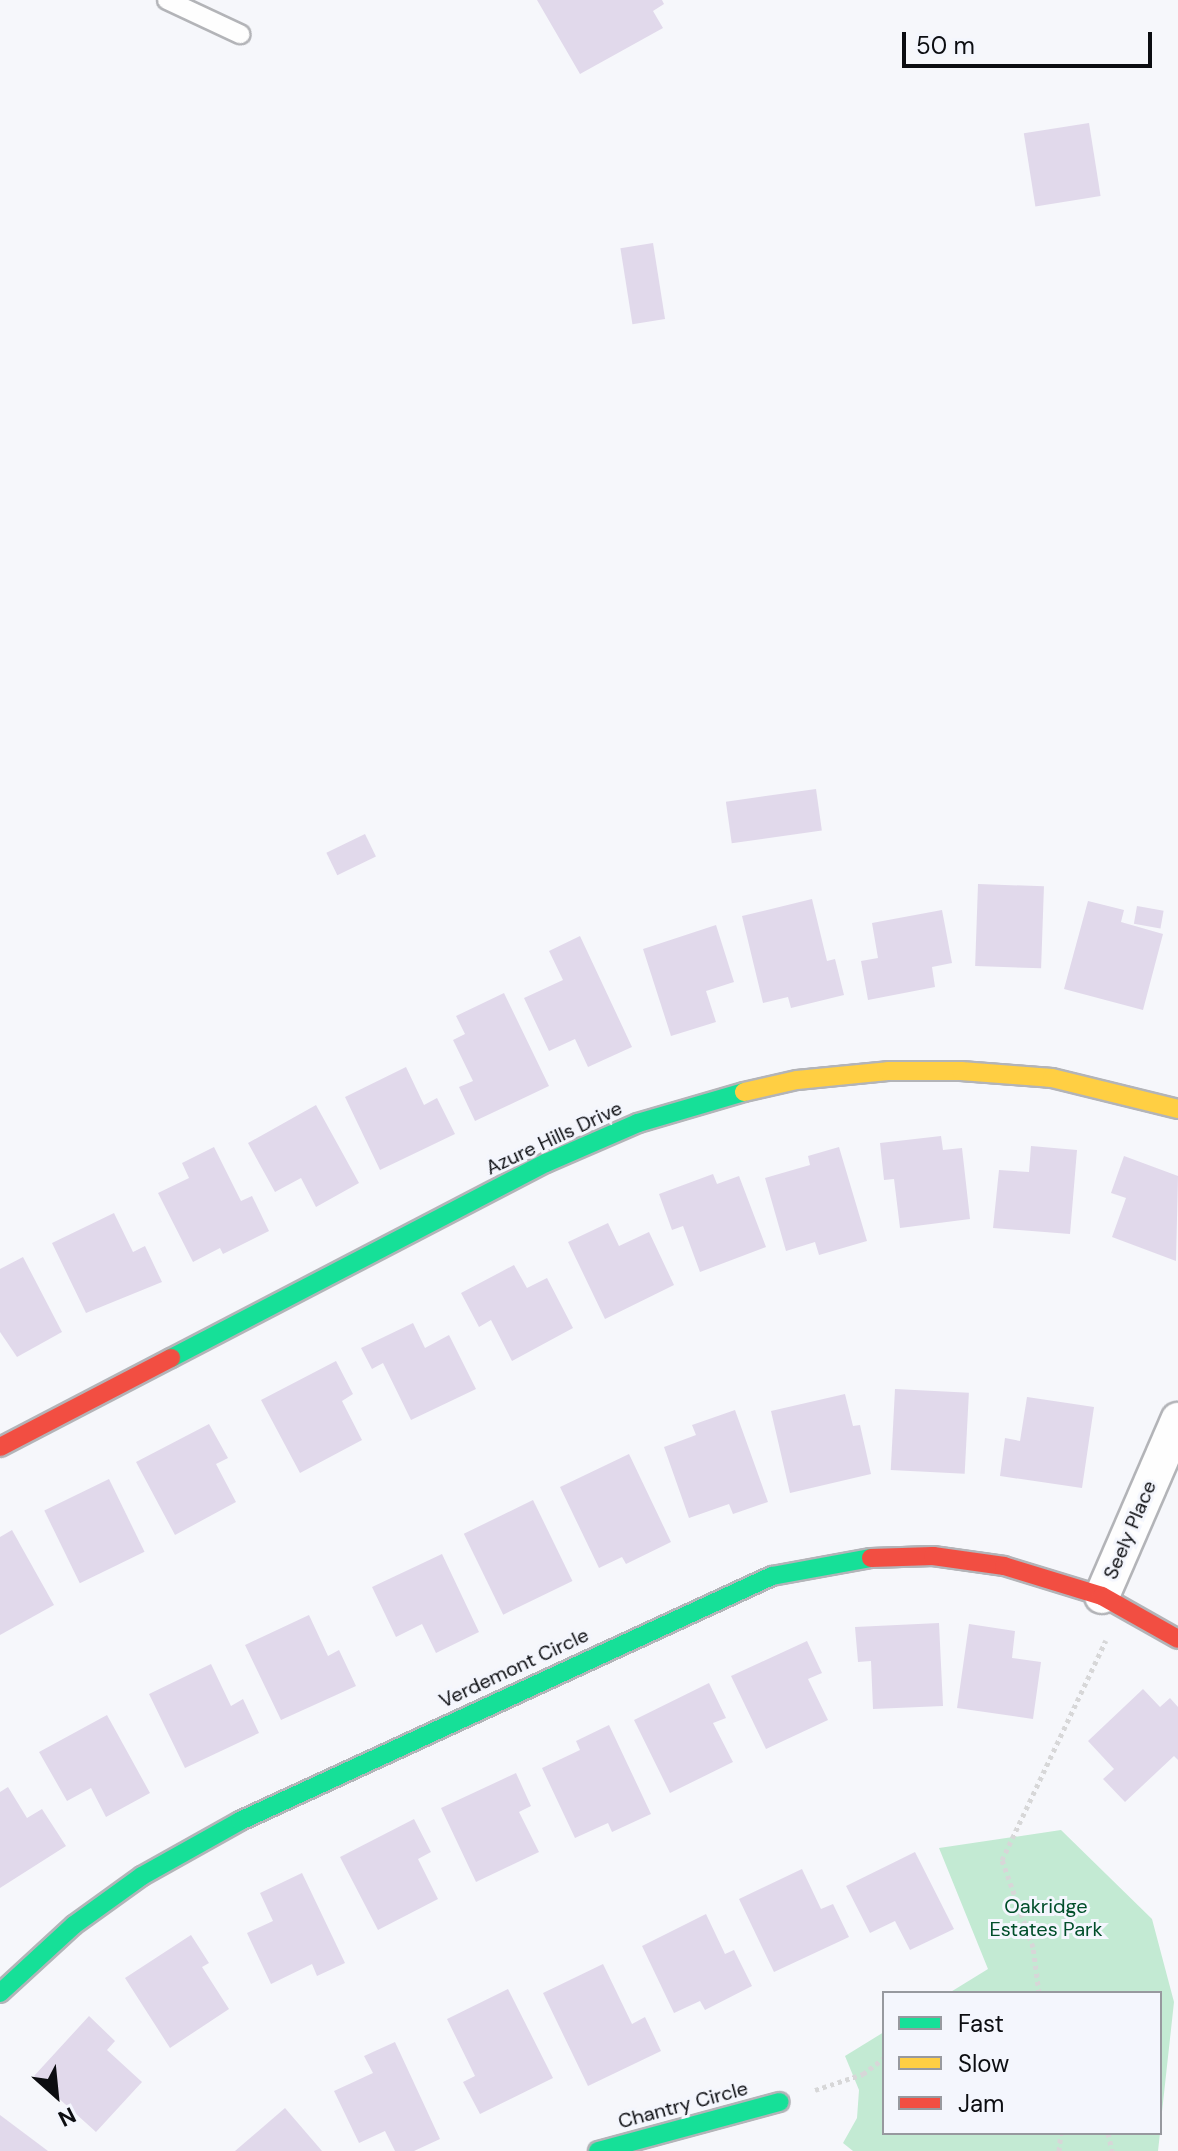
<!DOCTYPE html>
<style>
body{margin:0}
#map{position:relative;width:1178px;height:2151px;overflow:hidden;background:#f6f7fb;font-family:"DM Sans",sans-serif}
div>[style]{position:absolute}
.green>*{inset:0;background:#c3ead3}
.building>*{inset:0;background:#e1d9eb;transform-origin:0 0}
.path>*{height:5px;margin-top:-2.5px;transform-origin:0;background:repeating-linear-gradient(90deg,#d7d7d8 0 4px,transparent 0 8px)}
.roads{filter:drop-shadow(2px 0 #b3b4b8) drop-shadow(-2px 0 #b3b4b8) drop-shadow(0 2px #b3b4b8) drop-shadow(0 -2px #b3b4b8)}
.lane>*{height:18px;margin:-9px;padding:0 9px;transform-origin:9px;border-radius:9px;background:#fefefe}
.street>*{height:34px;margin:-17px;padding:0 17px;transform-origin:17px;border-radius:17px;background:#fefefe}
.fast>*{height:18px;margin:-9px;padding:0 9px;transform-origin:9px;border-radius:9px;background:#16e098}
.slow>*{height:18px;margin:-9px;padding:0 9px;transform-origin:9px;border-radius:9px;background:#ffcf43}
.jam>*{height:18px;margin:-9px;padding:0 9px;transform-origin:9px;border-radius:9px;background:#f24e42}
span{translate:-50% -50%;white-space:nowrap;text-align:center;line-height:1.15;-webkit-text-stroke:6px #f4f6fd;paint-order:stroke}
.street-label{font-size:20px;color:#0c0d11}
.park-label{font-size:20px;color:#004e2a}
.legend{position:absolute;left:882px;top:1991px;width:280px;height:144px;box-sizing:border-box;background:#f4f6fd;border:2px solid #97999f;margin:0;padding:10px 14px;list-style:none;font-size:24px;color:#0c0d11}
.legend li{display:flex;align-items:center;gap:16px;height:40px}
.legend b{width:40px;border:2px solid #97999f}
.north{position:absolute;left:16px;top:2055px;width:80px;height:80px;-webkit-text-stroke:6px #f4f6fd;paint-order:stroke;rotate:153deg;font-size:22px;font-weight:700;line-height:32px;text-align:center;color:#0c0d11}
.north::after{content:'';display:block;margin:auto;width:28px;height:36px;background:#0c0d11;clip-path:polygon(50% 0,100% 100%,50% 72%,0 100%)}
.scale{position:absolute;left:902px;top:32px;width:250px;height:36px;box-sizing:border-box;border:4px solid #0c0d11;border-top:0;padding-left:10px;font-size:24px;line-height:28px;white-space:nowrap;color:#0c0d11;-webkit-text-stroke:6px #f4f6fd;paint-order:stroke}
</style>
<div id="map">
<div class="green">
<div style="clip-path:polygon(1061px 1830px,1152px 1919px,1174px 2002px,1160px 2130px,1160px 1993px,949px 1993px,988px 1969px,939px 1848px)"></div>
<div style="clip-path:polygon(884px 2032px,884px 2133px,1160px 2133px,1158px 2151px,853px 2151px,843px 2143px,857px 2118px,859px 2090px,845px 2056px)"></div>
</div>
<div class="building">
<div style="clip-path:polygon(537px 0,662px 0,664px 4px,653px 11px,663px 28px,580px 74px)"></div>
<div style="left:1089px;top:123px;width:74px;height:66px;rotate:81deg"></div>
<div style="left:653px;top:243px;width:77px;height:33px;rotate:81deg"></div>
<div style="left:816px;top:789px;width:42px;height:91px;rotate:82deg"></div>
<div style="left:365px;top:834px;width:25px;height:43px;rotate:64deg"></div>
<div style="left:978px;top:884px;width:66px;height:82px;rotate:2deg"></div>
<div style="clip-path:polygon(812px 899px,827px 961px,835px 959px,844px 995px,791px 1008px,788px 997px,763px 1003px,742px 916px)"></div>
<div style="clip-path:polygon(1088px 901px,1124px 910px,1121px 922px,1163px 934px,1143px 1010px,1064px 989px)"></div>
<div style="left:1137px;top:906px;width:27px;height:18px;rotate:10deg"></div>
<div style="clip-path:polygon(942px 910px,952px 963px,932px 967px,935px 987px,868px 1000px,861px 961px,878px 958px,872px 923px)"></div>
<div style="clip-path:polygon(716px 925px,734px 982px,706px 991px,716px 1022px,671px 1036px,643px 949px)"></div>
<div style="clip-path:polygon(580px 936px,632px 1047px,588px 1067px,575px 1039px,549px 1051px,524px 998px,563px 980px,549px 951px)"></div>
<div style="clip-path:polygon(504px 993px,549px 1086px,475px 1121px,459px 1087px,473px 1081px,453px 1040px,465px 1034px,456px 1016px)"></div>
<div style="clip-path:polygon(406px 1067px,424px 1105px,437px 1098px,455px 1134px,380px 1170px,345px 1097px)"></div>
<div style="clip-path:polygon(316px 1105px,359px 1183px,316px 1207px,301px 1178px,275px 1192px,248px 1143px)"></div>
<div style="clip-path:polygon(941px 1136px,943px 1150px,962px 1148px,970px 1219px,900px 1228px,894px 1179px,884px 1180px,880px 1143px)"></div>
<div style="clip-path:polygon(1031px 1146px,1077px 1150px,1070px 1234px,993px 1228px,999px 1170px,1029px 1172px)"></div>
<div style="clip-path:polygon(214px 1147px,241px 1201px,252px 1196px,269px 1231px,223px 1254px,220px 1248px,193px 1262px,158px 1193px,189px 1178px,182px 1163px)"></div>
<div style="clip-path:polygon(839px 1147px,867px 1241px,819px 1255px,815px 1242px,786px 1251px,765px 1178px,810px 1165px,808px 1156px)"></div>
<div style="clip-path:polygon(1124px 1156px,1178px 1176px,1176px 1261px,1112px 1237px,1126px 1198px,1111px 1193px)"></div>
<div style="clip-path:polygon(713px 1174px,717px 1184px,739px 1176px,766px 1247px,700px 1272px,683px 1226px,672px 1230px,659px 1194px)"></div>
<div style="clip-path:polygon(114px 1213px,133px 1252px,145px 1246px,162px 1282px,86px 1313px,52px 1243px)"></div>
<div style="clip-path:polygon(608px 1223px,619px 1246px,649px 1232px,674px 1285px,605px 1319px,568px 1242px)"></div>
<div style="clip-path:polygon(23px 1257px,62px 1332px,17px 1357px,0 1332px,0 1269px)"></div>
<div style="clip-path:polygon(514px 1265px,527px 1288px,547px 1278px,573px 1328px,512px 1361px,491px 1320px,479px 1327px,461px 1293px)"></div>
<div style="clip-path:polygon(413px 1323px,425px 1348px,449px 1335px,476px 1389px,411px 1420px,383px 1363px,372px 1369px,361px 1348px)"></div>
<div style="clip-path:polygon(336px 1361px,353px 1394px,342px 1401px,362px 1440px,300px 1473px,261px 1400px)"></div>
<div style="left:895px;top:1389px;width:74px;height:81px;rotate:3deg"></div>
<div style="clip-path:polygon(845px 1394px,853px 1426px,860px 1425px,871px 1474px,790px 1493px,771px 1411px)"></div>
<div style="clip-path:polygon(1027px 1397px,1094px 1407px,1082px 1488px,1000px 1476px,1005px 1438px,1020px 1441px)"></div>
<div style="clip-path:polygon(735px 1410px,768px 1502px,733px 1514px,729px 1504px,689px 1518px,664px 1447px,696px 1435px,692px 1425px)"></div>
<div style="clip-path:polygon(209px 1424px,228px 1458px,216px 1464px,236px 1502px,175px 1535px,136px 1462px)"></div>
<div style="clip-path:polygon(629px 1454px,671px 1542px,626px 1564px,622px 1557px,599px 1568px,560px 1487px)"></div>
<div style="left:109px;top:1479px;width:81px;height:72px;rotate:64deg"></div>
<div style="left:533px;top:1500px;width:90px;height:77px;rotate:64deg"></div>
<div style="clip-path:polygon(12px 1530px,54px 1605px,0 1635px,0 1537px)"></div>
<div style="clip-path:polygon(442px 1554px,479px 1632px,436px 1653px,422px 1624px,396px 1637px,372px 1587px)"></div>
<div style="clip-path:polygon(309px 1615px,328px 1656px,339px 1650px,356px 1686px,281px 1720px,245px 1645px)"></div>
<div style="clip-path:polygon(939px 1623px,943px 1706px,873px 1709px,871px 1661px,858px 1662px,855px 1627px)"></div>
<div style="clip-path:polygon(969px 1624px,1015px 1631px,1012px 1658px,1041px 1662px,1033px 1719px,957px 1708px)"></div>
<div style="clip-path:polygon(807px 1641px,822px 1673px,808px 1679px,828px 1720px,766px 1749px,731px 1676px)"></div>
<div style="clip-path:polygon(211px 1664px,231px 1706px,243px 1699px,259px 1733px,185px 1768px,149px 1694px)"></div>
<div style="clip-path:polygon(709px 1683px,726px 1718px,713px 1723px,733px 1762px,670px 1793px,634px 1720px)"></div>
<div style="clip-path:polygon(1143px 1689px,1160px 1707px,1170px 1698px,1178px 1707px,1178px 1760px,1174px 1756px,1125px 1802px,1103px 1779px,1114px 1769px,1088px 1741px)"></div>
<div style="clip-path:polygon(107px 1715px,150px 1793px,106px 1817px,91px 1788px,67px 1801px,39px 1752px)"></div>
<div style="clip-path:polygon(609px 1725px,651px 1814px,612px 1832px,608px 1823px,575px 1838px,542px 1768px,580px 1750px,576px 1741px)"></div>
<div style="clip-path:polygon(516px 1773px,531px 1806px,519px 1812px,539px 1852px,476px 1882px,441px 1808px)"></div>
<div style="clip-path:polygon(8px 1787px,27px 1818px,42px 1809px,66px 1846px,0 1888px,0 1792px)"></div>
<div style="clip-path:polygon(414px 1819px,431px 1852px,418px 1859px,438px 1899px,378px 1930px,340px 1857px)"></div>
<div style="clip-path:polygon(915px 1852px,954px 1929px,910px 1950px,895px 1921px,870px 1933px,846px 1886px)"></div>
<div style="clip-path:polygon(802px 1869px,821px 1909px,833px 1904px,849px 1937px,774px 1972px,739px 1899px)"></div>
<div style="clip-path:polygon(302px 1873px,345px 1963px,317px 1976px,312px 1964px,271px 1984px,247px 1933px,273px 1921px,260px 1893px)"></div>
<div style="clip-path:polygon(706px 1914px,725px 1954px,734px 1950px,752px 1986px,705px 2010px,700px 2001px,674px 2013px,642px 1946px)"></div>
<div style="clip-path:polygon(191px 1935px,209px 1963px,202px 1967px,229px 2009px,170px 2048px,125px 1978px)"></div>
<div style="clip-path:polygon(603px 1964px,632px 2024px,645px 2017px,661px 2051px,588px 2086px,543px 1993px)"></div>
<div style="clip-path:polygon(508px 1989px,553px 2078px,480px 2114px,463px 2082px,475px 2076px,447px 2019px)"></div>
<div style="clip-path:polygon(89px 2016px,115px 2041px,107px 2050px,142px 2082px,96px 2132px,34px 2076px)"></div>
<div style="clip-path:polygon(395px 2042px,440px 2139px,414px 2151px,395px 2151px,385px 2131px,359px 2143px,334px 2091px,373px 2073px,364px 2056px)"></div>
<div style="clip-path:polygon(285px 2108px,322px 2151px,235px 2151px)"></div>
<div style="clip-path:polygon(0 2115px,48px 2151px,0 2151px)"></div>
</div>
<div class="path">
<div style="left:1039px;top:1993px;width:46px;rotate:-97.4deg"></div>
<div style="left:1033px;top:1947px;width:92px;rotate:-109.6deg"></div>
<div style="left:1002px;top:1860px;width:243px;rotate:-64.7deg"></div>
<div style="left:815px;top:2090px;width:51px;rotate:-18.4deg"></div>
<div style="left:863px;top:2074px;width:26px;rotate:-37deg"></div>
<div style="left:1108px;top:2133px;width:18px;rotate:77deg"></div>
<div style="left:1059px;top:2151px;width:18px;rotate:-84deg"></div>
</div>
<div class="roads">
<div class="lane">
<div style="left:167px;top:0;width:81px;rotate:25deg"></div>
</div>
<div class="street">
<div style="left:1102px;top:1596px;width:192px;rotate:-66.6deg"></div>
</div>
<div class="fast">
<div style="left:171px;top:1358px;width:423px;rotate:-27.5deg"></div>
<div style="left:546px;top:1163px;width:100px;rotate:-23.5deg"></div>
<div style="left:638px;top:1123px;width:110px;rotate:-16.3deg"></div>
<div style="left:0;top:1993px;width:100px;rotate:-42.6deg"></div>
<div style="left:74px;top:1925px;width:84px;rotate:-35.8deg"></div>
<div style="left:142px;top:1876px;width:112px;rotate:-29.3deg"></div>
<div style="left:240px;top:1821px;width:586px;rotate:-24.73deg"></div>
<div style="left:772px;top:1576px;width:101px;rotate:-10.3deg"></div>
<div style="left:598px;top:2151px;width:188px;rotate:-15.1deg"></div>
</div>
<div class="slow">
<div style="left:744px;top:1092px;width:54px;rotate:-12.8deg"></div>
<div style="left:797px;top:1080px;width:91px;rotate:-5.6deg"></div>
<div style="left:888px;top:1071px;width:73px"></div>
<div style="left:961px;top:1071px;width:91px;rotate:4.4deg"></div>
<div style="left:1052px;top:1078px;width:130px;rotate:13.8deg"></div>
</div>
<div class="jam">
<div style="left:0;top:1447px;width:193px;rotate:-27.5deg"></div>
<div style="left:871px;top:1558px;width:62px;rotate:-1.8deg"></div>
<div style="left:933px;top:1556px;width:72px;rotate:8deg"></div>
<div style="left:1004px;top:1566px;width:102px;rotate:17deg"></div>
<div style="left:1102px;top:1596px;width:87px;rotate:29.5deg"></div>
</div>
</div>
<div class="street-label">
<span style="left:554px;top:1138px;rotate:-25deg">Azure Hills Drive</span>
<span style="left:1130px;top:1530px;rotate:-67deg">Seely Place</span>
<span style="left:514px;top:1668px;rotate:-25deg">Verdemont Circle</span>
<span style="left:683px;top:2105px;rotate:-15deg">Chantry Circle</span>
</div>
<div class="park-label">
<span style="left:1046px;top:1918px">Oakridge<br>Estates Park</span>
</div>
<ul class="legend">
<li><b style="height:10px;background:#16e098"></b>Fast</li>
<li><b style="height:10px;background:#ffcf43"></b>Slow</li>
<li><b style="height:10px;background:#f24e42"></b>Jam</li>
</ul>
<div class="north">N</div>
<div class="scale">50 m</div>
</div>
